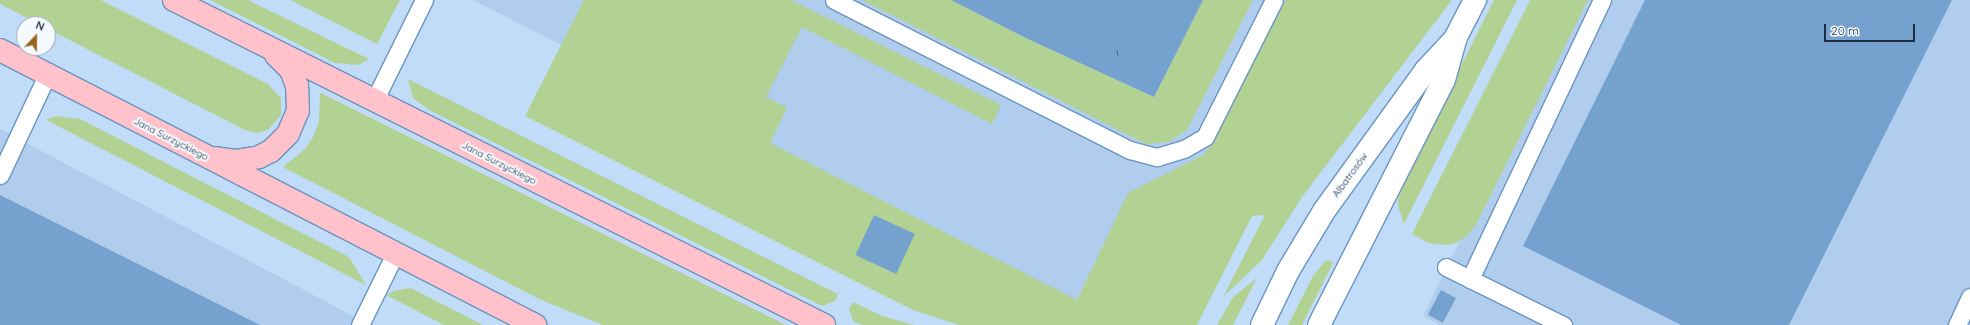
<!DOCTYPE html>
<meta charset="utf-8">
<style>
body{margin:0}
#map{position:relative;width:1970px;height:325px;overflow:hidden;background:#c1dcf9;font-family:Quicksand,sans-serif}
div>[style]{position:absolute}
.built>*{inset:0;background:#b0cdee}
.green>*{inset:0;background:#b2d294}
.building>*{inset:0;background:#75a1cf;transform-origin:0 0}
.roads{filter:drop-shadow(1px 0 #6994c1) drop-shadow(-1px 0 #6994c1) drop-shadow(0 1px #6994c1) drop-shadow(0 -1px #6994c1)}
.service>*{height:17px;margin:-8.5px;padding:0 8.5px;transform-origin:8.5px;border-radius:8.5px;background:#fff}
.minor>*{height:22px;margin:-11px;padding:0 11px;transform-origin:11px;border-radius:11px;background:#fff}
.primary>*{height:22px;margin:-11px;padding:0 11px;transform-origin:11px;border-radius:11px;background:#ffc2cb}
span{translate:-50% -50%;white-space:nowrap;text-align:center;line-height:1.15;-webkit-text-stroke:4px #f5faff;paint-order:stroke}
.number-label{font-size:8px;color:#314962}
.number-label span{-webkit-text-stroke-width:0}
.street-label{font-size:10px;color:#1a2c3e}
.north{position:absolute;left:16px;top:16px;width:40px;height:40px;box-sizing:border-box;background:#f5faff;border:1px solid #9da8b2;border-radius:50%;rotate:22deg;font-size:11px;font-weight:700;line-height:16px;text-align:center;color:#1a2c3e}
.north::after{content:'';display:block;margin:auto;width:14px;height:18px;background:#99651b;clip-path:polygon(50% 0,100% 100%,50% 72%,0 100%)}
.scale{position:absolute;left:1824px;top:24px;width:91px;height:18px;box-sizing:border-box;border:2px solid #1a2c3e;border-top:0;padding-left:5px;font-size:12px;line-height:14px;white-space:nowrap;color:#1a2c3e;-webkit-text-stroke:3px #f5faff;paint-order:stroke}
</style>
<div id="map">
<div class="built">
<div style="clip-path:polygon(473px 0,1307px 0,1221px 174px,1079px 308px)"></div>
<div style="clip-path:polygon(1578px 0,1970px 0,1970px 325px,1440px 325px,1423px 316px)"></div>
<div style="clip-path:polygon(0 129px,370px 325px,0 325px)"></div>
</div>
<div class="green">
<div style="clip-path:polygon(0 0,101px 0,268px 84px,281px 98px,281px 115px,268px 130px,257px 133px,245px 130px,48px 29px,48px 24px,39px 24px,0 4px)"></div>
<div style="clip-path:polygon(210px 0,248px 0,369px 59px,358px 65px,335px 63px)"></div>
<div style="clip-path:polygon(290px 0,400px 0,377px 44px)"></div>
<div style="clip-path:polygon(584px 0,791px 0,1001px 105px,992px 124px,802px 27px,766px 97px,787px 108px,770px 143px,1077px 300px,1128px 193px,1205px 154px,1286px 0,1452px 0,1302px 197px,1262px 260px,1223px 297px,1265px 215px,1252px 216px,1197px 325px,959px 325px,913px 310px,525px 116px)"></div>
<div style="clip-path:polygon(862px 0,951px 0,1028px 39px,1154px 97px,1203px 0,1253px 0,1187px 130px,1169px 142px,1146px 144px)"></div>
<div style="clip-path:polygon(1494px 0,1517px 0,1404px 224px,1398px 206px,1399px 189px)"></div>
<div style="clip-path:polygon(1530px 0,1588px 0,1476px 225px,1468px 235px,1456px 243px,1446px 245px,1428px 243px,1412px 234px)"></div>
<div style="clip-path:polygon(408px 79px,838px 294px,835px 301px,822px 306px,429px 110px,413px 98px)"></div>
<div style="clip-path:polygon(320px 93px,321px 93px,786px 325px,603px 325px,539px 299px,283px 167px,304px 150px,313px 137px,319px 122px)"></div>
<div style="clip-path:polygon(56px 116px,80px 119px,349px 257px,366px 285px,46px 120px)"></div>
<div style="clip-path:polygon(1326px 260px,1332px 261px,1332px 265px,1302px 325px,1288px 325px,1313px 276px)"></div>
<div style="clip-path:polygon(1257px 278px,1233px 325px,1217px 325px,1233px 297px)"></div>
<div style="clip-path:polygon(411px 288px,483px 325px,444px 325px,386px 295px,393px 291px)"></div>
<div style="clip-path:polygon(853px 302px,882px 316px,914px 325px,862px 325px,853px 321px,849px 309px)"></div>
</div>
<div class="building">
<div style="clip-path:polygon(951px 0,1203px 0,1154px 97px,1028px 39px)"></div>
<div style="clip-path:polygon(1645px 0,1952px 0,1789px 325px,1681px 325px,1523px 246px)"></div>
<div style="clip-path:polygon(0 195px,260px 325px,0 325px)"></div>
<div style="left:874px;top:215px;width:45px;height:44px;rotate:25deg"></div>
<div style="left:1441px;top:290px;width:17px;height:28px;rotate:28deg"></div>
</div>
<div class="roads">
<div class="service">
<div style="left:834px;top:0;width:332px;rotate:26.9deg"></div>
<div style="left:1130px;top:150px;width:28px;rotate:15deg"></div>
<div style="left:1157px;top:157px;width:28px;rotate:-17deg"></div>
<div style="left:1184px;top:149px;width:24px;rotate:-30deg"></div>
<div style="left:1205px;top:137px;width:153px;rotate:-63.3deg"></div>
<div style="left:374px;top:101px;width:113px;rotate:-63.7deg"></div>
<div style="left:0;top:175px;width:110px;rotate:-64.8deg"></div>
<div style="left:1446px;top:267px;width:131px;rotate:26.4deg"></div>
<div style="left:1470px;top:279px;width:309px;rotate:-64.7deg"></div>
<div style="left:360px;top:325px;width:79px;rotate:-63.8deg"></div>
<div style="left:1957px;top:325px;width:31px;rotate:-65deg"></div>
</div>
<div class="minor">
<div style="left:1262px;top:325px;width:60px;rotate:-64.3deg"></div>
<div style="left:1288px;top:271px;width:70px;rotate:-59deg"></div>
<div style="left:1324px;top:211px;width:174px;rotate:-54.1deg"></div>
<div style="left:1426px;top:70px;width:41px;rotate:-47deg"></div>
<div style="left:1319px;top:325px;width:275px;rotate:-63deg"></div>
<div style="left:1444px;top:80px;width:45px;rotate:-74.4deg"></div>
<div style="left:1456px;top:37px;width:42px;rotate:-62.8deg"></div>
</div>
<div class="primary">
<div style="left:174px;top:0;width:727px;rotate:26.57deg"></div>
<div style="left:0;top:50px;width:602px;rotate:27.2deg"></div>
<div style="left:216px;top:158px;width:19px;rotate:9deg"></div>
<div style="left:235px;top:161px;width:24px;rotate:-9deg"></div>
<div style="left:259px;top:157px;width:13px;rotate:-27deg"></div>
<div style="left:271px;top:151px;width:24px;rotate:-45deg"></div>
<div style="left:288px;top:134px;width:25px;rotate:-67deg"></div>
<div style="left:298px;top:111px;width:25px;rotate:-92deg"></div>
<div style="left:297px;top:86px;width:17px;rotate:-111deg"></div>
<div style="left:291px;top:70px;width:21px;rotate:-135deg"></div>
</div>
</div>
<div class="number-label">
<span style="left:1117px;top:54px">1</span>
</div>
<div class="street-label">
<span style="left:171px;top:139px;rotate:27deg">Jana Surzyckiego</span>
<span style="left:499px;top:163px;rotate:27deg">Jana Surzyckiego</span>
<span style="left:1350px;top:175px;rotate:-54deg">Albatrosów</span>
</div>
<div class="north">N</div>
<div class="scale">20 m</div>
</div>
